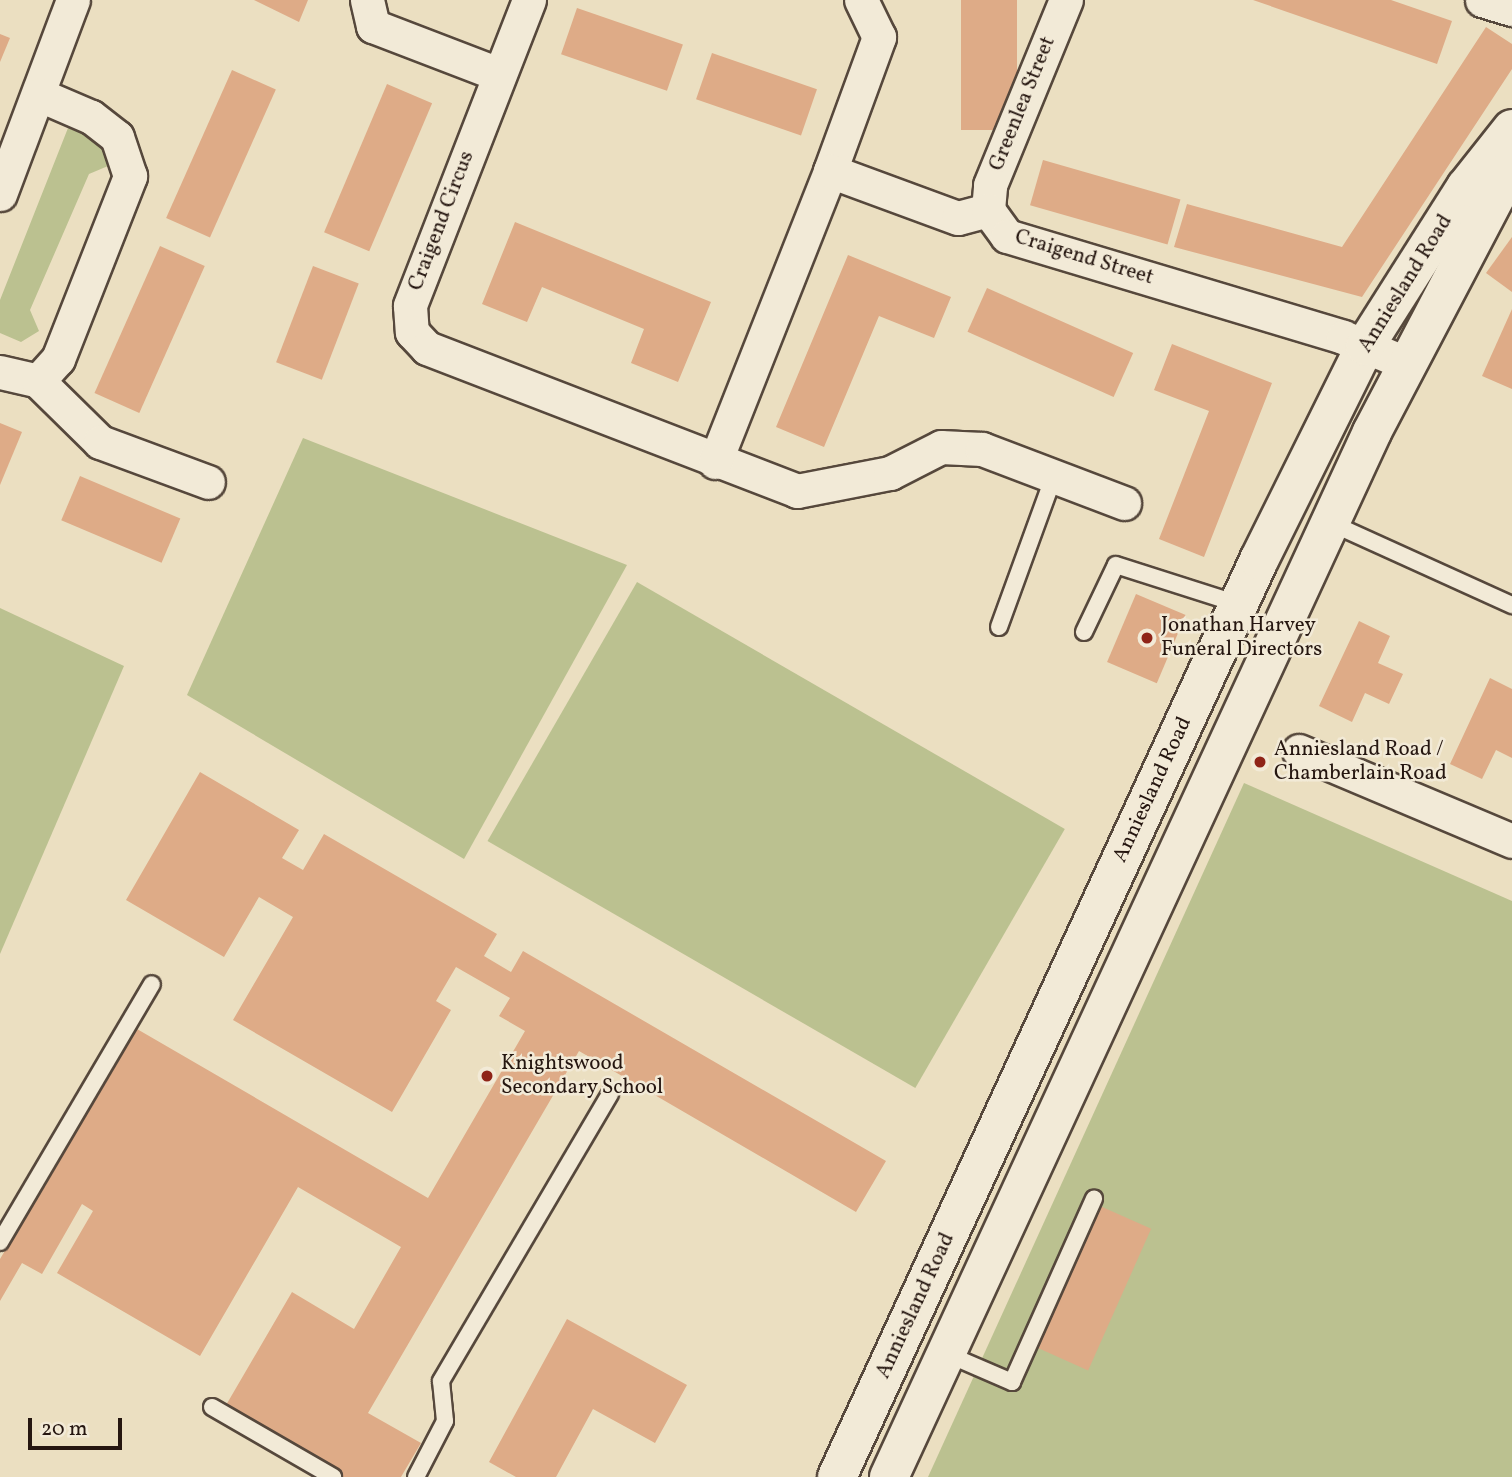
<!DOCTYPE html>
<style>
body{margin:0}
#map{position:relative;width:1512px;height:1477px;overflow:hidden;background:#ebdfc1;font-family:Vollkorn,serif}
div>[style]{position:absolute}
.green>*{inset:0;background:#bbc190;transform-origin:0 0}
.building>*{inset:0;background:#deab87;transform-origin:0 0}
.roads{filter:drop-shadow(2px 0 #56483c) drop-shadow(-2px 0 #56483c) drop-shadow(0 2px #56483c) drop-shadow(0 -2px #56483c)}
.service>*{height:16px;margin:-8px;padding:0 8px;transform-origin:8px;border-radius:8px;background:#f2ead7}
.minor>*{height:33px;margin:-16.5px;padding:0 16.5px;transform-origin:16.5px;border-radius:16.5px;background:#f2ead7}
.tertiary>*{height:38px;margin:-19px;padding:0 19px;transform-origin:19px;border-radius:19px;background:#f2ead7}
.dots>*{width:19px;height:19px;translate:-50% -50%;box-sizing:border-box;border:4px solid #f2ead7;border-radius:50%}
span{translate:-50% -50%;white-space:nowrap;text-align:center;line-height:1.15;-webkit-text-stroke:5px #f2ead7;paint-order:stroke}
.street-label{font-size:21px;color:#251610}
.poi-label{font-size:21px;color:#251610}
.left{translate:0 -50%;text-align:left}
.scale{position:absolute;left:28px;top:1418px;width:94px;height:32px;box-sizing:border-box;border:4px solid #251610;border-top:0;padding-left:9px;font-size:21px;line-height:24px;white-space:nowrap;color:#251610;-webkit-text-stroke:5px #f2ead7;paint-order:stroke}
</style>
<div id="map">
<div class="green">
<div style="clip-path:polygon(68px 128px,100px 140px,108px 166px,89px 174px,30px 310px,39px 331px,21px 342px,0 333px,0 300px)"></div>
<div style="clip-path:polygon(303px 438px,627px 565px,464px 859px,187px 695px)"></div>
<div style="left:637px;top:582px;width:494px;height:299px;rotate:30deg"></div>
<div style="clip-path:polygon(0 608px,124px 666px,0 954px)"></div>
<div style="clip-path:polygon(1244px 783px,1512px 901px,1512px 1477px,928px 1477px)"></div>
</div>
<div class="building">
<div style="clip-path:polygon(254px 0,308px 0,299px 22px)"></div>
<div style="left:961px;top:0;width:56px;height:130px"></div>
<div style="clip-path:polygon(1253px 0,1391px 0,1452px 21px,1437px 64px)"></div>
<div style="left:577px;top:8px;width:112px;height:49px;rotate:19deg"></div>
<div style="clip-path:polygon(1486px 27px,1512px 44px,1512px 69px,1362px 297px,1174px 247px,1187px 204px,1342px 247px)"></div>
<div style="clip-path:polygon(0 34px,10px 38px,0 62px)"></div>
<div style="left:712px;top:53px;width:111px;height:49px;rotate:19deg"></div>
<div style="left:232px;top:70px;width:48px;height:162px;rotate:24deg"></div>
<div style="left:387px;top:84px;width:49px;height:161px;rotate:23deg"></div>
<div style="left:1043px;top:160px;width:143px;height:47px;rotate:16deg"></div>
<div style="clip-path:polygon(515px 222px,711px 302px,678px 382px,631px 363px,644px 329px,542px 287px,527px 322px,482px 304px)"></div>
<div style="clip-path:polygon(1512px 237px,1512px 292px,1486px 273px)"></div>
<div style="left:160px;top:246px;width:49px;height:161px;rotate:24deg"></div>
<div style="clip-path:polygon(848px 255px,951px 297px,934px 338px,879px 316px,824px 447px,776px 427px)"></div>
<div style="left:313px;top:266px;width:49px;height:103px;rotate:21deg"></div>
<div style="left:987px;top:288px;width:160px;height:48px;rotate:24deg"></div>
<div style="clip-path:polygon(1512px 309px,1512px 389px,1482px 376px)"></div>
<div style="clip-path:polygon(1172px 344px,1272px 383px,1204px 557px,1159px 539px,1209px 411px,1154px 390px)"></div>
<div style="clip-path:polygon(0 423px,22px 432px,0 485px)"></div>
<div style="left:80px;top:476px;width:109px;height:48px;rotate:23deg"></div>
<div style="left:1136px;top:594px;width:54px;height:74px;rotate:23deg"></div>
<div style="clip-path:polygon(1359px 621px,1390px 636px,1378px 663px,1403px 674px,1389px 704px,1365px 693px,1352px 722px,1319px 706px)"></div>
<div style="clip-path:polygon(1490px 678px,1512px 689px,1512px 758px,1496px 750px,1482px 779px,1450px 764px)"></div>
<div style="clip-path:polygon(200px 772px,299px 830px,282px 858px,303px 870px,324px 834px,497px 934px,484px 956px,511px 972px,523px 951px,886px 1161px,856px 1212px,579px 1051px,368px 1413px,421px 1443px,401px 1477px,335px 1477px,222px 1412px,292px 1292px,354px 1329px,401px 1247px,298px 1187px,200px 1356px,57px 1273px,93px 1211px,82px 1204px,42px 1274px,22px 1263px,0 1301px,0 1259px,137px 1029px,428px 1198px,525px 1031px,499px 1016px,510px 998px,456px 967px,436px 1001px,451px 1010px,392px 1112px,233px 1020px,293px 917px,259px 897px,224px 957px,126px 900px)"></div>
<div style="left:1100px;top:1206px;width:56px;height:155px;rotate:24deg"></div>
<div style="clip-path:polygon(567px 1319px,687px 1385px,655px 1443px,593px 1409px,556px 1477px,516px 1477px,489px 1462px)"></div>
</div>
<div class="roads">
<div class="service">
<div style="left:1331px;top:523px;width:199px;rotate:24.4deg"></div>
<div style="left:999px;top:627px;width:161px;rotate:-70deg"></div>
<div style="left:1084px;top:632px;width:74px;rotate:-64.5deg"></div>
<div style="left:1116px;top:565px;width:128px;rotate:17.7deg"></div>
<div style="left:0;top:1242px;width:299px;rotate:-59.5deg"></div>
<div style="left:947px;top:1354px;width:71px;rotate:23.3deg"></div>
<div style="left:1012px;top:1382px;width:201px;rotate:-65.9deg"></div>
<div style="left:212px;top:1407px;width:140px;rotate:30deg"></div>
<div style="left:416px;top:1477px;width:63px;rotate:-62.6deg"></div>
<div style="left:445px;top:1421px;width:40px;rotate:-95.7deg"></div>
<div style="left:441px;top:1381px;width:333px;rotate:-59.5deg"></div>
</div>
<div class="minor">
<div style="left:367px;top:0;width:27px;rotate:77deg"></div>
<div style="left:373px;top:26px;width:134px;rotate:21deg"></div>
<div style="left:529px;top:0;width:328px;rotate:111.3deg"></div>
<div style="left:410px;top:306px;width:26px;rotate:86deg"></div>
<div style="left:412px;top:332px;width:22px;rotate:47deg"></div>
<div style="left:427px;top:348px;width:397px;rotate:21.1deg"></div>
<div style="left:797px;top:491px;width:95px;rotate:-11deg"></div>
<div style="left:890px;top:473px;width:57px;rotate:-27deg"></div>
<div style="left:941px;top:447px;width:41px;rotate:2.8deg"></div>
<div style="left:982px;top:449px;width:152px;rotate:20.8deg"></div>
<div style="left:1482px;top:0;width:31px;rotate:17deg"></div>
<div style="left:830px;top:171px;width:143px;rotate:-69.9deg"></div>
<div style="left:879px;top:37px;width:41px;rotate:-115.9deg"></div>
<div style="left:0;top:194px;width:207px;rotate:-69.4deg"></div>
<div style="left:988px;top:210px;width:25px;rotate:-85deg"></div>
<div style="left:990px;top:185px;width:200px;rotate:-67.7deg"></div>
<div style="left:0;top:372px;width:39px;rotate:13deg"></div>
<div style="left:38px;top:381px;width:30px;rotate:-48deg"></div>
<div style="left:58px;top:359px;width:197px;rotate:-68.5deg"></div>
<div style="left:130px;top:176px;width:41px;rotate:-108.4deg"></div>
<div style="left:117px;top:137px;width:33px;rotate:-142deg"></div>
<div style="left:91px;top:117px;width:56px;rotate:-156.7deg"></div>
<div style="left:38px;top:381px;width:87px;rotate:44.5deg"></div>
<div style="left:100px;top:442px;width:115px;rotate:20.3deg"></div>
<div style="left:715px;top:462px;width:313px;rotate:-68.4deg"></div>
<div style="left:830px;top:171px;width:136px;rotate:20.2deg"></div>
<div style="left:958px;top:218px;width:31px;rotate:-15deg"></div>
<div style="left:988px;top:210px;width:32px;rotate:54deg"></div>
<div style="left:1007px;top:236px;width:351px;rotate:16.7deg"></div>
<div style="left:1343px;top:337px;width:70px;rotate:22.6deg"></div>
<div style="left:1299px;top:751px;width:231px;rotate:22.9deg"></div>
</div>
<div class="tertiary">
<div style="left:837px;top:1477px;width:1009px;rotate:-65.29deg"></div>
<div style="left:1259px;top:560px;width:239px;rotate:-63.6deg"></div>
<div style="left:1365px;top:346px;width:188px;rotate:-57.6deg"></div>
<div style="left:1466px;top:187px;width:74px;rotate:-51.6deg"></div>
<div style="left:889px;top:1477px;width:1151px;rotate:-65.19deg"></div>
<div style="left:1372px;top:432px;width:301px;rotate:-62.3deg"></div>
</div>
</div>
<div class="dots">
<div style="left:1147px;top:638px;background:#8f2418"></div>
<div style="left:1260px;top:762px;background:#8f2418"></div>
<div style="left:487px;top:1076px;background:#8f2418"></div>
</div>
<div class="street-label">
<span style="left:1023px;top:104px;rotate:-68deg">Greenlea Street</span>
<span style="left:442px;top:221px;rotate:-69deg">Craigend Circus</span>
<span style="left:1084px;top:258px;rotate:17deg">Craigend Street</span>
<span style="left:1406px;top:284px;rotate:-58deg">Anniesland Road</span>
<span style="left:1153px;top:790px;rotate:-65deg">Anniesland Road</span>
<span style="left:916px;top:1306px;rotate:-65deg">Anniesland Road</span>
</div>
<div class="poi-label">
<span class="left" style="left:1161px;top:638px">Jonathan Harvey<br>Funeral Directors</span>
<span class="left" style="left:1274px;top:762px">Anniesland Road /<br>Chamberlain Road</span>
<span class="left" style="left:501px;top:1076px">Knightswood<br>Secondary School</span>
</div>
<div class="scale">20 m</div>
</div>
